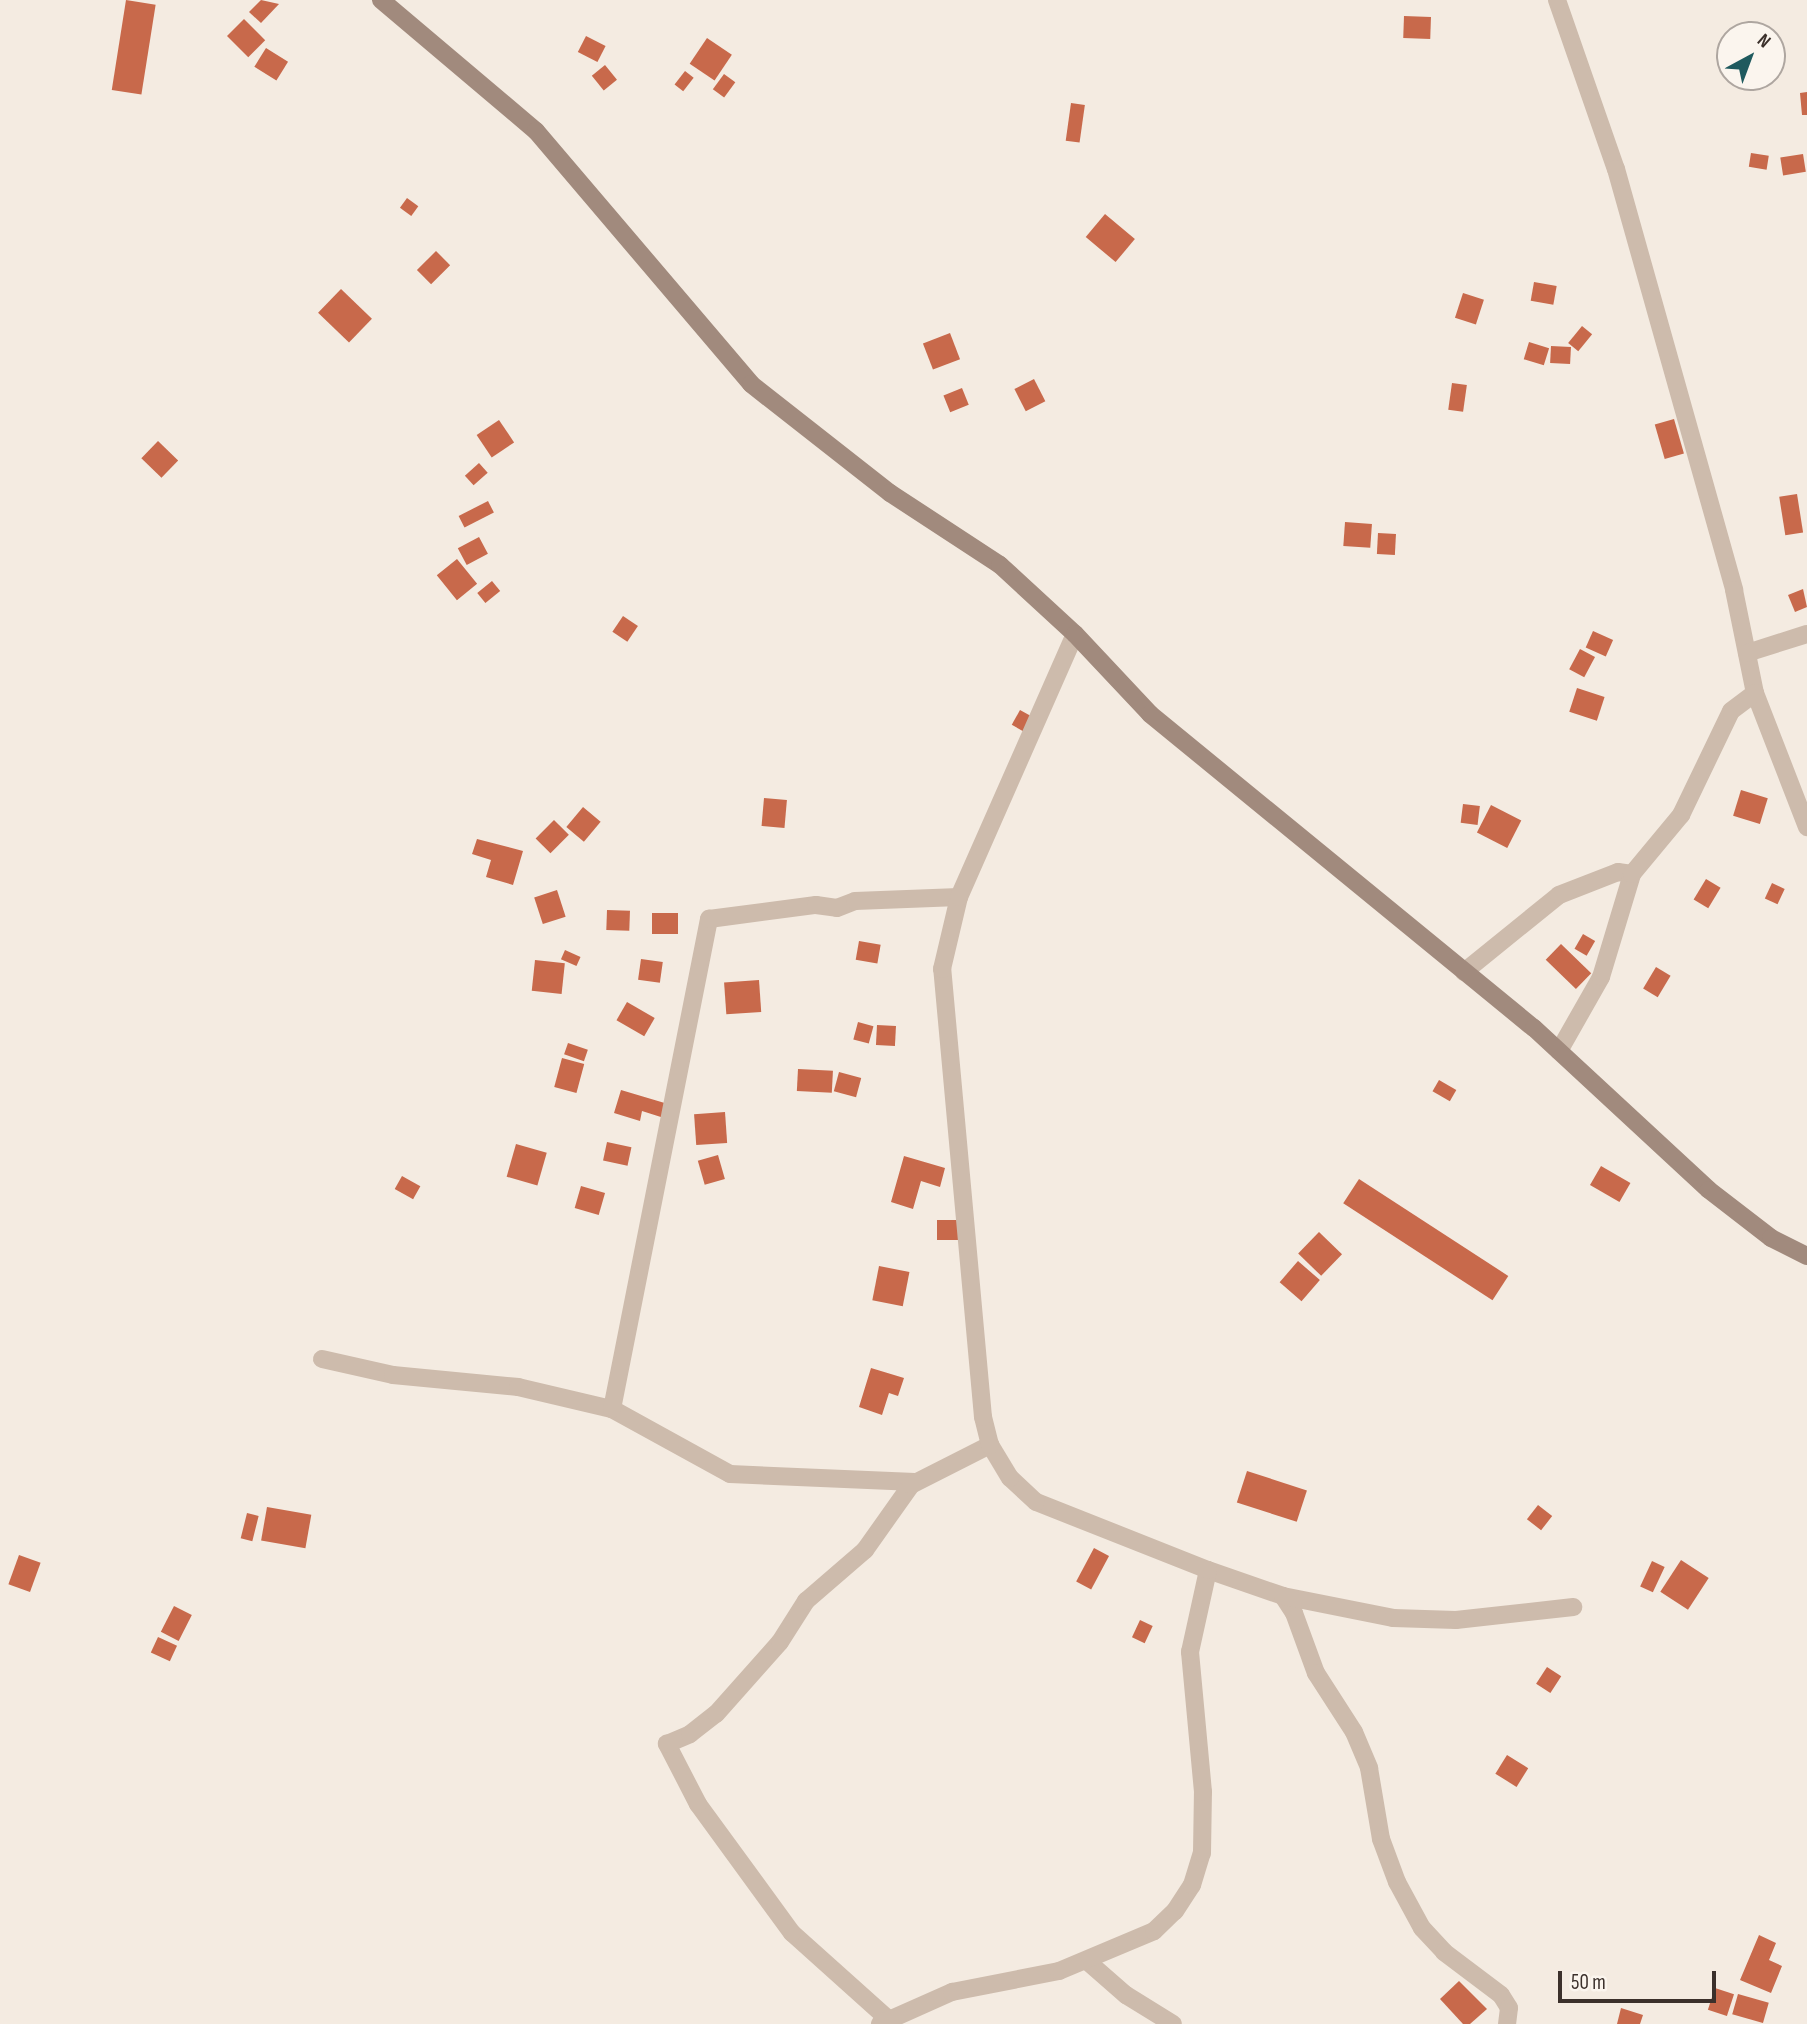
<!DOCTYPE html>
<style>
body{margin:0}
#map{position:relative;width:1807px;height:2024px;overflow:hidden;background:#f4ebe1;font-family:"Sofia Sans Condensed",sans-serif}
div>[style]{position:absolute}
.building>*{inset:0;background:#c8694b;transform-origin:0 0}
.street>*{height:18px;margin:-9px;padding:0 9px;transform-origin:9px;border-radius:9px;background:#cdbbac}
.secondary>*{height:18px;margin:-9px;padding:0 9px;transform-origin:9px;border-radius:9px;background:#a18a7d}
span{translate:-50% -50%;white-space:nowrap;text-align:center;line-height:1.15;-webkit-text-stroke:5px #fbf5ee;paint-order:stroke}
.north{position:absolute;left:1716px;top:21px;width:70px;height:70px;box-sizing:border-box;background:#fbf5ee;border:2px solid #aea6a0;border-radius:50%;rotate:41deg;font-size:19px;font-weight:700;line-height:28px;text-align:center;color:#3b302b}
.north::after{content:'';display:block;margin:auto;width:24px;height:32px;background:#1f5a5e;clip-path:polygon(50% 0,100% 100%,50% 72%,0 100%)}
.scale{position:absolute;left:1558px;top:1971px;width:158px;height:32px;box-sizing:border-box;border:4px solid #3b302b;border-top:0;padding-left:9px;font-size:21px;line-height:24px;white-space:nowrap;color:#3b302b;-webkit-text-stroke:5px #fbf5ee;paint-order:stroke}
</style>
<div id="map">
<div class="building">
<div style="left:126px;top:0;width:30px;height:91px;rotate:9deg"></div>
<div style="clip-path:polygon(261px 0,279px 4px,261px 23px,249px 12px)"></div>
<div style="left:1404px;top:16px;width:27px;height:22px;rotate:2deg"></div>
<div style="left:244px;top:19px;width:30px;height:24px;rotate:45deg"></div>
<div style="left:586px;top:36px;width:22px;height:18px;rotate:27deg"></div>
<div style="left:707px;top:38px;width:30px;height:31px;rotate:34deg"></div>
<div style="left:266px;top:48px;width:26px;height:22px;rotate:32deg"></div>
<div style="left:605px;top:65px;width:19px;height:17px;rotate:51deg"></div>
<div style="left:685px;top:71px;width:11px;height:17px;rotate:38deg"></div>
<div style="left:724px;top:74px;width:14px;height:19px;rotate:36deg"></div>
<div style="clip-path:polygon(1807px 92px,1807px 115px,1802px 115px,1800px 93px)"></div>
<div style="left:1071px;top:103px;width:14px;height:38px;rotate:8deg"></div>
<div style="left:1751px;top:153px;width:18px;height:14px;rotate:9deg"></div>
<div style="left:1803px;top:154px;width:18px;height:23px;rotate:81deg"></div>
<div style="left:407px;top:198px;width:14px;height:12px;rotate:36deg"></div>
<div style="left:1105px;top:214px;width:39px;height:30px;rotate:40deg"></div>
<div style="left:436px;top:251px;width:20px;height:27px;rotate:45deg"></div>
<div style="left:1534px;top:282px;width:23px;height:19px;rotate:10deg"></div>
<div style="left:341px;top:289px;width:43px;height:33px;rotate:44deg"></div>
<div style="left:1463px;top:293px;width:22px;height:26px;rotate:18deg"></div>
<div style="left:1582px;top:326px;width:13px;height:22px;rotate:39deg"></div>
<div style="left:950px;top:333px;width:28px;height:29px;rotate:69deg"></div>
<div style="left:1529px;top:342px;width:21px;height:18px;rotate:17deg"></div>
<div style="left:1551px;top:346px;width:20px;height:17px;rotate:3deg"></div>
<div style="left:1034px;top:379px;width:25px;height:22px;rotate:63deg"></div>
<div style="left:1452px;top:383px;width:15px;height:27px;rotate:8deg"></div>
<div style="left:962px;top:388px;width:18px;height:20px;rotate:68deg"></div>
<div style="left:1674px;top:419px;width:36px;height:20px;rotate:74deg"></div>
<div style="left:499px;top:420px;width:27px;height:27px;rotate:56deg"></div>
<div style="left:158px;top:441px;width:28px;height:24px;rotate:44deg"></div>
<div style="left:479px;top:463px;width:13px;height:19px;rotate:48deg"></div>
<div style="left:1797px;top:494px;width:39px;height:18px;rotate:81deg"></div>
<div style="left:488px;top:501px;width:13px;height:33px;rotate:63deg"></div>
<div style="left:1345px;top:522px;width:27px;height:24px;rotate:4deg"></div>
<div style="left:1378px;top:533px;width:18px;height:21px;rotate:3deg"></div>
<div style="left:479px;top:537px;width:19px;height:24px;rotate:62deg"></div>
<div style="left:457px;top:559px;width:32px;height:26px;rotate:51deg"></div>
<div style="left:492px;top:581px;width:13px;height:19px;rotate:51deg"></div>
<div style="clip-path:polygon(1803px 589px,1807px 607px,1795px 612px,1788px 595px)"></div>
<div style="left:623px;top:616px;width:18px;height:19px;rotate:34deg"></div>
<div style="left:1593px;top:631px;width:22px;height:18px;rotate:24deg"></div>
<div style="left:1580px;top:649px;width:17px;height:23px;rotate:28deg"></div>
<div style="left:1577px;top:688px;width:29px;height:25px;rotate:18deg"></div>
<div style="left:1020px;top:710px;width:13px;height:17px;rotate:29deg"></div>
<div style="left:1741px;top:790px;width:28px;height:27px;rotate:17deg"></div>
<div style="left:764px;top:798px;width:23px;height:28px;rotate:5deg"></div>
<div style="left:1463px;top:804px;width:17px;height:19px;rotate:7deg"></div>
<div style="left:1491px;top:805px;width:34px;height:31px;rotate:27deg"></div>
<div style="left:583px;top:807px;width:23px;height:26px;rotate:40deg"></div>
<div style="left:554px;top:820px;width:21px;height:26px;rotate:45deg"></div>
<div style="clip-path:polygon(477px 839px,523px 851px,513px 885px,486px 877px,491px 860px,472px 854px)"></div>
<div style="left:1706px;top:879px;width:17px;height:24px;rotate:31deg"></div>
<div style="left:1772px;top:883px;width:14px;height:17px;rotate:25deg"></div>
<div style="left:557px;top:890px;width:28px;height:24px;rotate:72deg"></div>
<div style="left:607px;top:910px;width:23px;height:20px;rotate:2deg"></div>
<div style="left:652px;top:913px;width:26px;height:21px"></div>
<div style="left:1583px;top:934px;width:14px;height:17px;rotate:30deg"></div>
<div style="left:859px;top:941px;width:22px;height:19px;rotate:10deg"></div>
<div style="left:1561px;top:944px;width:42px;height:22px;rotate:44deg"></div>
<div style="left:565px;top:950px;width:17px;height:10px;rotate:24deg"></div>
<div style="left:641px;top:959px;width:22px;height:21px;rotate:8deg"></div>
<div style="left:535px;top:960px;width:30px;height:31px;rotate:6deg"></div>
<div style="left:1656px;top:967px;width:17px;height:25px;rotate:31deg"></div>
<div style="left:759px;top:980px;width:32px;height:35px;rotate:86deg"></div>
<div style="left:627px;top:1002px;width:32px;height:21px;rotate:30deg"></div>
<div style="left:858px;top:1022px;width:16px;height:18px;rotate:15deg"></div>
<div style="left:877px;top:1025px;width:19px;height:20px;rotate:3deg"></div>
<div style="left:568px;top:1043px;width:21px;height:12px;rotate:19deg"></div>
<div style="left:562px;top:1058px;width:23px;height:30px;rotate:15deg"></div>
<div style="left:798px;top:1069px;width:35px;height:22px;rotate:3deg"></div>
<div style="left:839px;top:1072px;width:23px;height:20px;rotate:15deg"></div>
<div style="left:1439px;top:1080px;width:20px;height:13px;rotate:30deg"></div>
<div style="clip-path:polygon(621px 1090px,668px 1104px,664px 1118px,642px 1111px,640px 1121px,614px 1113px)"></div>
<div style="left:725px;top:1112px;width:31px;height:31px;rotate:86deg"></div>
<div style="left:607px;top:1142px;width:25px;height:19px;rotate:12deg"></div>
<div style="left:516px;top:1144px;width:32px;height:34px;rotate:16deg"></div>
<div style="left:718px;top:1155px;width:25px;height:21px;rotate:74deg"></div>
<div style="clip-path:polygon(904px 1156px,945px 1168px,940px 1187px,921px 1181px,913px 1209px,891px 1202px)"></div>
<div style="left:1601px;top:1166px;width:34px;height:22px;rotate:30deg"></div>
<div style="left:402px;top:1176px;width:21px;height:15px;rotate:29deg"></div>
<div style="left:1359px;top:1179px;width:178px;height:29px;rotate:33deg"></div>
<div style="left:581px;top:1186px;width:25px;height:23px;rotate:16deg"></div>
<div style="left:937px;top:1220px;width:21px;height:20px"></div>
<div style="left:1319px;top:1232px;width:32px;height:30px;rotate:44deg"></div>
<div style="left:1298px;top:1261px;width:29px;height:28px;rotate:41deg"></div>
<div style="left:879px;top:1266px;width:31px;height:35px;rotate:11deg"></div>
<div style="clip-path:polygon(871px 1368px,904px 1378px,898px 1396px,889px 1393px,882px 1415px,859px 1407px)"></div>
<div style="left:1247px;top:1471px;width:63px;height:33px;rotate:18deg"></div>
<div style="left:1538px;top:1505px;width:18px;height:18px;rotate:38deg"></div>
<div style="left:267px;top:1507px;width:45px;height:34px;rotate:10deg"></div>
<div style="left:247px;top:1513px;width:12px;height:26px;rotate:14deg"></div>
<div style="left:1094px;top:1548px;width:17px;height:38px;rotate:28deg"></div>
<div style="left:19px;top:1555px;width:23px;height:31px;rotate:20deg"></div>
<div style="left:1681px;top:1560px;width:33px;height:38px;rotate:33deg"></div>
<div style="left:1652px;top:1561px;width:14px;height:28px;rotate:25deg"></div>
<div style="left:174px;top:1606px;width:20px;height:29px;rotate:27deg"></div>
<div style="left:1140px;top:1620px;width:14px;height:19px;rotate:25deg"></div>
<div style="left:158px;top:1637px;width:21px;height:17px;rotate:25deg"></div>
<div style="left:1547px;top:1667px;width:17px;height:20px;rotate:33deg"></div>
<div style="left:1507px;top:1755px;width:25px;height:22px;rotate:32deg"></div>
<div style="clip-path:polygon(1759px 1935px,1776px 1943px,1769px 1960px,1782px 1966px,1771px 1993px,1740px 1980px)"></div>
<div style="clip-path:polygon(1459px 1981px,1487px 2009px,1470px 2024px,1463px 2024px,1440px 1999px)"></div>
<div style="left:1715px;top:1988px;width:20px;height:23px;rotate:18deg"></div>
<div style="left:1738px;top:1994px;width:32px;height:21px;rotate:16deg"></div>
<div style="clip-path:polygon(1621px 2008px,1643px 2015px,1640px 2024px,1617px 2024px)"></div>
</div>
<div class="street">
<div style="left:1557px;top:0;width:179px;rotate:70.8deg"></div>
<div style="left:1616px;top:169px;width:437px;rotate:74.3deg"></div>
<div style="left:1734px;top:590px;width:105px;rotate:78.5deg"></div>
<div style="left:1755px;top:693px;width:144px;rotate:68.8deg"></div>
<div style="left:1747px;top:653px;width:63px;rotate:-17.6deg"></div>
<div style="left:1464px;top:972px;width:122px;rotate:-39deg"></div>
<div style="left:1559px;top:895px;width:63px;rotate:-21.3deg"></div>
<div style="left:1618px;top:872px;width:14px;rotate:8deg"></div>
<div style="left:1559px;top:1051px;width:85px;rotate:-60.4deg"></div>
<div style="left:1601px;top:977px;width:108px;rotate:-73.2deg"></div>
<div style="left:1632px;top:874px;width:77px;rotate:-50.3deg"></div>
<div style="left:1681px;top:815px;width:115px;rotate:-64.3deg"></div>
<div style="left:1731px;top:711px;width:30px;rotate:-37deg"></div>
<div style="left:322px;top:1359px;width:73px;rotate:12.7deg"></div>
<div style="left:393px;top:1375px;width:126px;rotate:5.5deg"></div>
<div style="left:518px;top:1387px;width:97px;rotate:13.2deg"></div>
<div style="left:612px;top:1409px;width:135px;rotate:28.8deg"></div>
<div style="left:730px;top:1474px;width:185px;rotate:2.5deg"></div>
<div style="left:612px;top:1409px;width:500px;rotate:-78.8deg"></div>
<div style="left:709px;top:919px;width:108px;rotate:-7.5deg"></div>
<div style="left:816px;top:905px;width:21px;rotate:8deg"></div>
<div style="left:837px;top:908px;width:19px;rotate:-21deg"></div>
<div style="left:855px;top:901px;width:104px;rotate:-2.2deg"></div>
<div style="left:1208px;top:1570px;width:79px;rotate:19.1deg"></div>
<div style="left:1283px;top:1596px;width:20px;rotate:57deg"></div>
<div style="left:1294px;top:1613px;width:64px;rotate:69.9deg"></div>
<div style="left:1316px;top:1673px;width:70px;rotate:57.2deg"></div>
<div style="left:1354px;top:1732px;width:39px;rotate:67deg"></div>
<div style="left:1369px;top:1768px;width:72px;rotate:80.4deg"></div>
<div style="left:1381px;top:1839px;width:46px;rotate:69.6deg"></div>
<div style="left:1397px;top:1882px;width:52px;rotate:61.5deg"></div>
<div style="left:1422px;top:1928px;width:33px;rotate:47deg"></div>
<div style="left:1444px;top:1952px;width:71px;rotate:37deg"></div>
<div style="left:1501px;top:1995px;width:15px;rotate:58deg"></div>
<div style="left:1509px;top:2008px;width:16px;rotate:97deg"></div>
<div style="left:1283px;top:1596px;width:112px;rotate:11.3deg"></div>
<div style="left:1393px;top:1618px;width:63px;rotate:1.8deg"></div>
<div style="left:1456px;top:1620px;width:118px;rotate:-6.3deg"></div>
<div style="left:1087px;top:1961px;width:52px;rotate:41.1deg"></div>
<div style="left:1126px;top:1995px;width:55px;rotate:31.7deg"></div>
<div style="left:888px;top:2019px;width:129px;rotate:-138.1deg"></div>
<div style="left:792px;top:1933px;width:160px;rotate:-126.1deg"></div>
<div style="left:698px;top:1804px;width:68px;rotate:-117.3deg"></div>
<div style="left:667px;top:1744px;width:25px;rotate:-23deg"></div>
<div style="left:690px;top:1734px;width:33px;rotate:-38deg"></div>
<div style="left:716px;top:1714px;width:96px;rotate:-48.4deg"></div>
<div style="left:780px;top:1642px;width:49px;rotate:-57.6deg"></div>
<div style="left:806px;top:1601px;width:78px;rotate:-40.8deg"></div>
<div style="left:865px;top:1550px;width:80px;rotate:-54.7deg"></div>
<div style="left:911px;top:1485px;width:89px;rotate:-26.9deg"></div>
<div style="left:880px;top:2024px;width:79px;rotate:-24deg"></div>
<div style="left:952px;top:1992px;width:109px;rotate:-11.1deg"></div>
<div style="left:1059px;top:1971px;width:103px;rotate:-22.8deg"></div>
<div style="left:1154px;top:1931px;width:29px;rotate:-44deg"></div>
<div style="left:1175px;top:1911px;width:31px;rotate:-57deg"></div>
<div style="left:1192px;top:1885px;width:34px;rotate:-73deg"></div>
<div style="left:1202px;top:1853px;width:61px;rotate:-89.1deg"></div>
<div style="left:1203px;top:1792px;width:141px;rotate:-95.3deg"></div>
<div style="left:1190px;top:1652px;width:84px;rotate:-77.6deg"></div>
<div style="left:1208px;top:1570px;width:185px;rotate:-158.4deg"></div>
<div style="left:1036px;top:1502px;width:35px;rotate:-137deg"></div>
<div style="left:1010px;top:1478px;width:39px;rotate:-121deg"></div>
<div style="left:990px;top:1445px;width:29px;rotate:-104deg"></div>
<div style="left:983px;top:1417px;width:450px;rotate:-95.2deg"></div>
<div style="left:942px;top:969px;width:74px;rotate:-76.7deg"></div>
<div style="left:959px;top:897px;width:287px;rotate:-66.2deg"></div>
</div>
<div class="secondary">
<div style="left:381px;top:0;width:203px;rotate:40.2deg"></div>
<div style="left:536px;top:131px;width:332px;rotate:49.6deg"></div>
<div style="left:751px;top:384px;width:177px;rotate:38.1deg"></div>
<div style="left:890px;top:493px;width:131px;rotate:33.2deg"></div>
<div style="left:1000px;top:565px;width:102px;rotate:42.6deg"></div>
<div style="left:1075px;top:634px;width:110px;rotate:46.8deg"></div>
<div style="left:1150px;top:714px;width:496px;rotate:39.3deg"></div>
<div style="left:1534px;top:1028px;width:238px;rotate:42.8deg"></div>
<div style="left:1709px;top:1190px;width:78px;rotate:37.7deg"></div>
<div style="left:1771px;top:1238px;width:40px;rotate:26.6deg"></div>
</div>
<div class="north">N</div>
<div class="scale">50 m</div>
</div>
